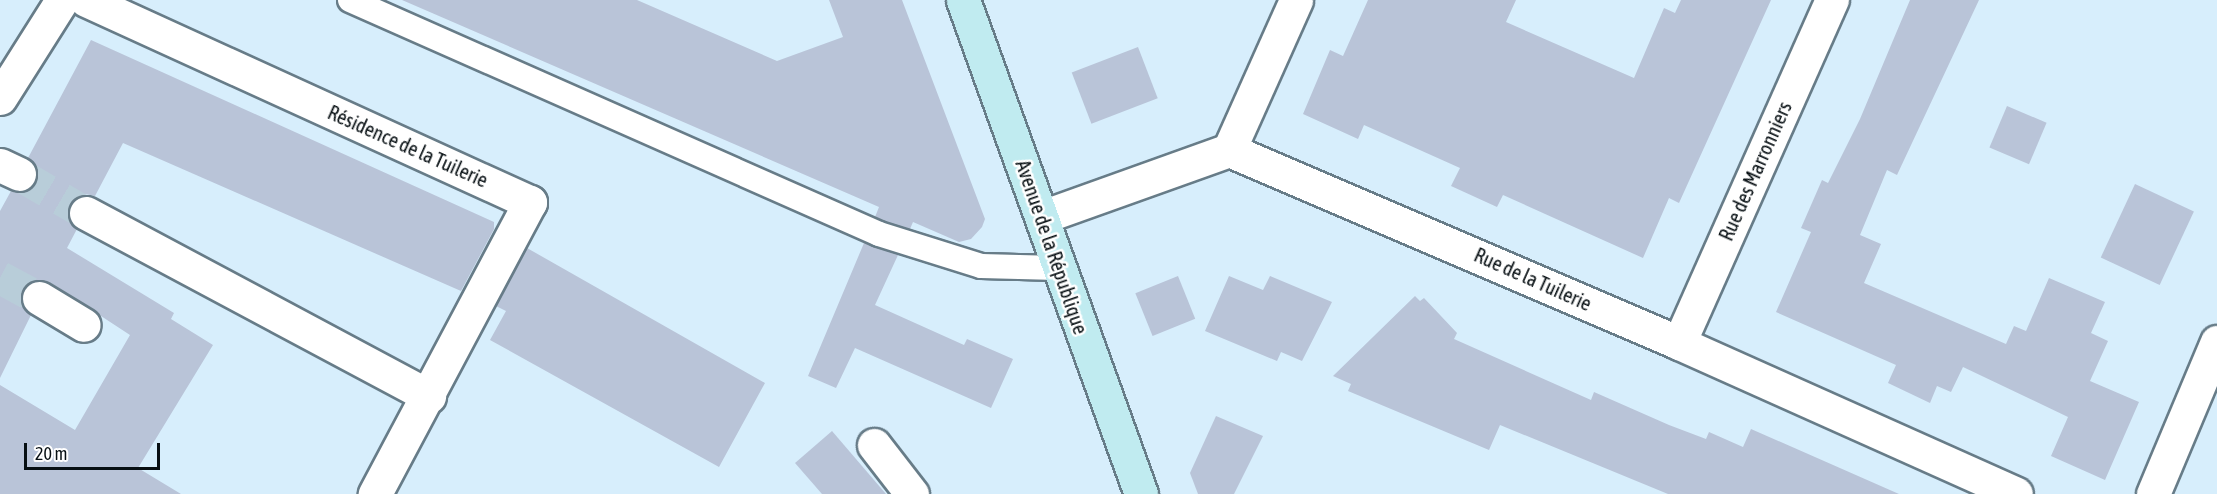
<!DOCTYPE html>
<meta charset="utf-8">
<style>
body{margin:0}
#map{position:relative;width:2217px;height:494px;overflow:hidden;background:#d7eefc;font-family:"Asap Condensed",sans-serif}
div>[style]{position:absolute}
.building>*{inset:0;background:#b9c4d8;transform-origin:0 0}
.street-tunnel>*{height:33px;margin-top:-16.5px;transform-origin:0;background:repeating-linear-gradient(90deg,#b8cdd9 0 33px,transparent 0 49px)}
.roads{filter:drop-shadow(2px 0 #677c88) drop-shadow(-2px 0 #677c88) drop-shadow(0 2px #677c88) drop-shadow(0 -2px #677c88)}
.lane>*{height:24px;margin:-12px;padding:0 12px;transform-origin:12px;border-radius:12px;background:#fff}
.street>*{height:33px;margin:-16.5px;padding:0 16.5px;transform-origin:16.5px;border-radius:16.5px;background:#fff}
.secondary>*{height:33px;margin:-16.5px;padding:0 16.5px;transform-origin:16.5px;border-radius:16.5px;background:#c0ebf0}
span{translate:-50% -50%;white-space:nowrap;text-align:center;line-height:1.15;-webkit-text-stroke:5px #fff;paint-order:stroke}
.street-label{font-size:20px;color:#070f13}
.scale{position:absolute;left:24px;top:443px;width:136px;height:27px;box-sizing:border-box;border:3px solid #070f13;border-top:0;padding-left:8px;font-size:18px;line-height:21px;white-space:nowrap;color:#070f13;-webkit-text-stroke:4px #fff;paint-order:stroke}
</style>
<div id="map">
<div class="building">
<div style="clip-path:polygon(402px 0,637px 0,777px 61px,843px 37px,829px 0,902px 0,985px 219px,982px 227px,971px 239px,959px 242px,913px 222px,910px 229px,884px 221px,875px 217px,879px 207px)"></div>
<div style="clip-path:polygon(1368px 0,1516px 0,1506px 22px,1634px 78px,1664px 8px,1675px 13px,1681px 0,1771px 0,1679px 203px,1669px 198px,1643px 258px,1503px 195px,1497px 207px,1451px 186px,1460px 168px,1364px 125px,1358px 139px,1303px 114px,1330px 50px,1343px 56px)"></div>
<div style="clip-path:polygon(1910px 0,1979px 0,1897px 175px,1887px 170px,1860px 235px,1881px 244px,1864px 283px,2006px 344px,2014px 326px,2026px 331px,2049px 278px,2105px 302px,2091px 333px,2108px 341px,2090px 381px,2139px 402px,2105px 480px,2051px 456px,2068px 417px,1963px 367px,1951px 392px,1937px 386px,1930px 403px,1888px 383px,1896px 365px,1776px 312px,1811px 232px,1801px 228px,1822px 180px,1828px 183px,1860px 119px)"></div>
<div style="clip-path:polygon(91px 40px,494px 222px,494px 229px,461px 291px,123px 143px,95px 196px,85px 194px,70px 204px,67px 214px,77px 229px,67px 248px,174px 313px,171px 319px,213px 345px,138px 468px,181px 494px,0 494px,0 385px,75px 430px,130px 335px,49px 282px,30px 281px,20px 298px,31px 315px,0 378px,0 211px,11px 191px,21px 193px,36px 183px,38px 172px,28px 158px)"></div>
<div style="left:1138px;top:47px;width:55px;height:71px;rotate:69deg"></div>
<div style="left:2007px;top:106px;width:43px;height:45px;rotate:23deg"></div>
<div style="left:2135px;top:184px;width:65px;height:81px;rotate:25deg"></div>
<div style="clip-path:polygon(864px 243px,898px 255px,875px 305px,964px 345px,967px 339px,1013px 359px,991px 408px,855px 348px,836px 388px,808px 376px)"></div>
<div style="clip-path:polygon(527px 248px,765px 383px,719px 467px,490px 340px,506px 311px,496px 306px)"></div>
<div style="left:1178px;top:276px;width:46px;height:46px;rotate:68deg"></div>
<div style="clip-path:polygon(1229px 276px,1263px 290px,1270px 276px,1332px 302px,1302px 361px,1281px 352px,1277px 361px,1205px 331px)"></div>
<div style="clip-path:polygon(1415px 296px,1420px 301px,1424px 298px,1457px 333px,1454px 339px,1591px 400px,1594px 392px,1669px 425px,1706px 439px,1709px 432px,1743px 447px,1751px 429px,1899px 494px,1668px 494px,1500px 425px,1489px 450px,1348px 391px,1351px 384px,1333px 376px)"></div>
<div style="clip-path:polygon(1216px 416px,1263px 436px,1234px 494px,1198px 494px,1190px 473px)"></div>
<div style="clip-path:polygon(832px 431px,886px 494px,822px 494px,795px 463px)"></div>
</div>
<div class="street-tunnel">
<div style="left:19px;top:174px;width:78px;rotate:30.2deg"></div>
<div style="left:0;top:277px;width:44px;rotate:28.3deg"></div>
</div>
<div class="roads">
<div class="lane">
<div style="left:350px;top:0;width:578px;rotate:23.86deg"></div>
<div style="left:879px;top:234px;width:107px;rotate:17.4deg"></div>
<div style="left:981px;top:266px;width:76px;rotate:1.5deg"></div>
</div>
<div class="street">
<div style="left:86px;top:0;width:488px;rotate:24.5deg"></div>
<div style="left:530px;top:202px;width:331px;rotate:118deg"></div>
<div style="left:0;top:98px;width:116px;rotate:-57.7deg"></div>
<div style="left:1229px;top:150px;width:164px;rotate:-65.9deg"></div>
<div style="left:0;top:165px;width:21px;rotate:25deg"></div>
<div style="left:86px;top:213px;width:389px;rotate:28.1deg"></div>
<div style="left:1042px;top:217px;width:199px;rotate:-19.7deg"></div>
<div style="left:1229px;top:150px;width:490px;rotate:23.2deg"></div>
<div style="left:1679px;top:343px;width:369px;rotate:24.1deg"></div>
<div style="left:39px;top:298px;width:52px;rotate:31deg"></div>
<div style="left:1679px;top:343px;width:376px;rotate:-66deg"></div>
<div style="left:874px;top:445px;width:62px;rotate:52.2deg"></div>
<div style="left:2153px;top:494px;width:165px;rotate:-67.2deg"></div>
</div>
<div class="secondary">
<div style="left:963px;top:0;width:525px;rotate:70.18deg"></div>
</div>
</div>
<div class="street-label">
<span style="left:408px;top:146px;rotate:24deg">Résidence de la Tuilerie</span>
<span style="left:1755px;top:171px;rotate:-66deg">Rue des Marronniers</span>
<span style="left:1052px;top:247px;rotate:71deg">Avenue de la République</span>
<span style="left:1533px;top:279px;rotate:24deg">Rue de la Tuilerie</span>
</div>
<div class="scale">20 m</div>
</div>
